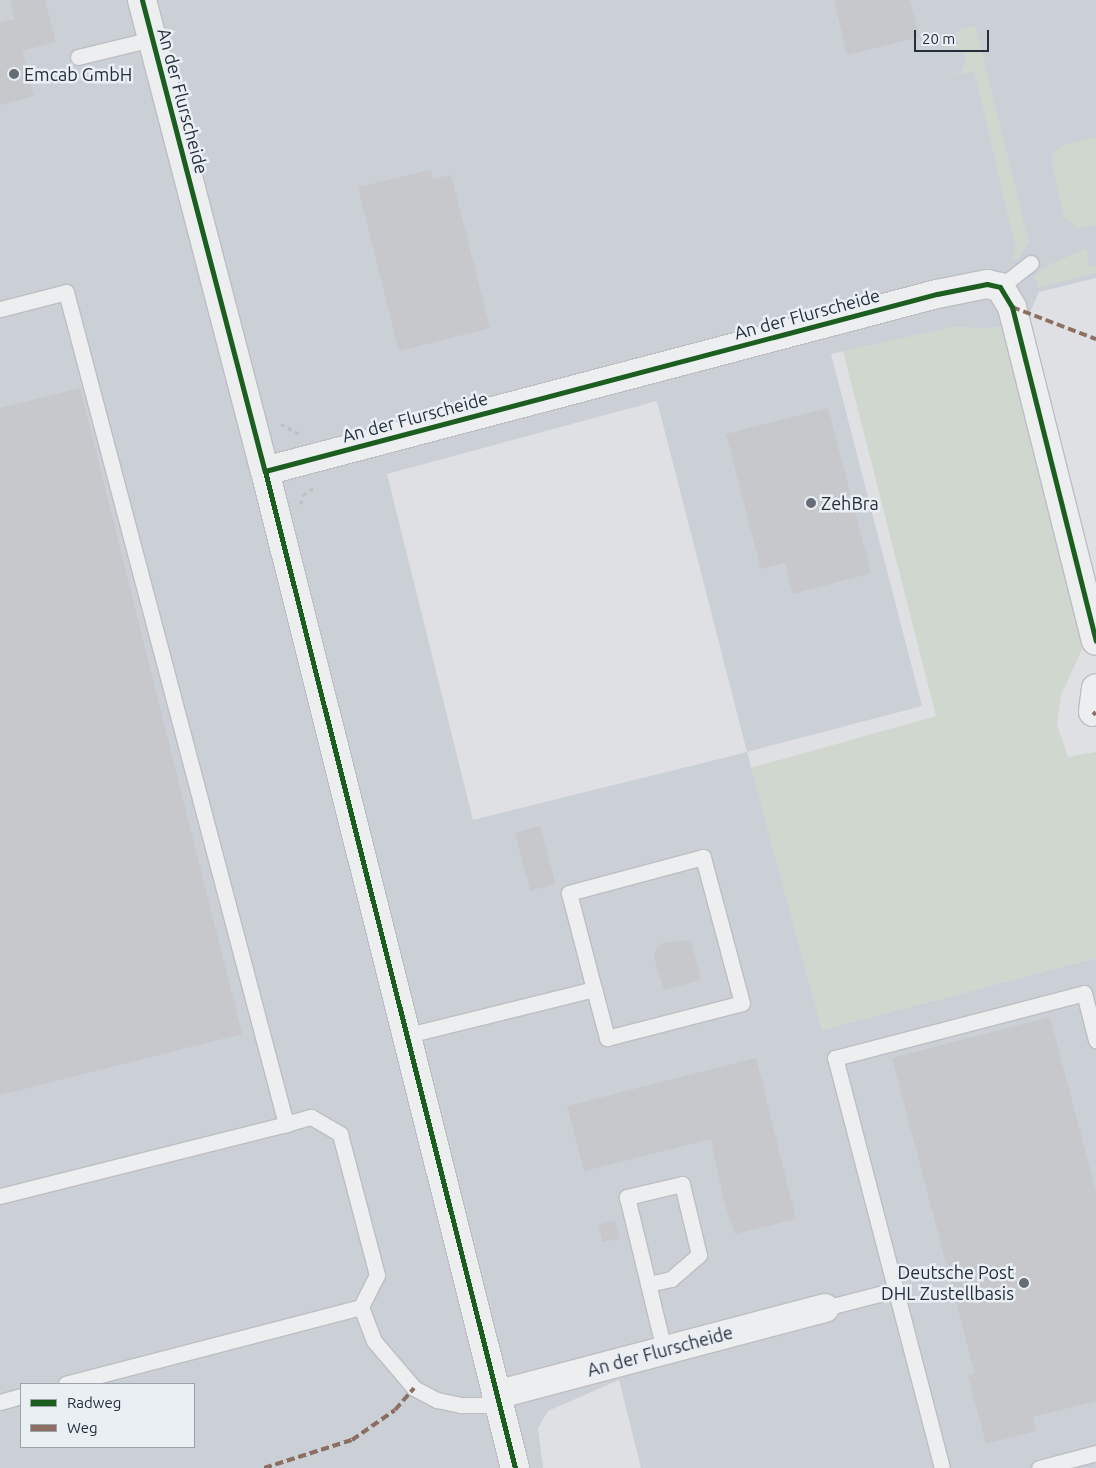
<!DOCTYPE html>
<style>
body{margin:0}
#map{position:relative;width:1096px;height:1468px;overflow:hidden;background:#dee0e3;font-family:Ubuntu,sans-serif}
div>[style]{position:absolute}
.built>*{inset:0;background:#cbd0d7}
.green>*{inset:0;background:#cfd7ce}
.building>*{inset:0;background:#c6c8cb;transform-origin:0 0}
.path>*{height:3px;margin-top:-1.5px;transform-origin:0;background:repeating-linear-gradient(90deg,#bcbfc2 0 4px,transparent 0 8px)}
.roads{filter:drop-shadow(1px 0 #bcbec1) drop-shadow(-1px 0 #bcbec1) drop-shadow(0 1px #bcbec1) drop-shadow(0 -1px #bcbec1)}
.service>*{height:15px;margin:-7.5px;padding:0 7.5px;transform-origin:7.5px;border-radius:7.5px;background:#edeef0}
.minor>*{height:28px;margin:-14px;padding:0 14px;transform-origin:14px;border-radius:14px;background:#edeef0}
.quiet>*{height:4px;margin-top:-2px;transform-origin:0;background:repeating-linear-gradient(90deg,#8d6e63 0 8px,transparent 0 12px)}
.cycleway>*{height:5px;margin:-2.5px;padding:0 2.5px;transform-origin:2.5px;border-radius:2.5px;background:#1b5e20}
.dots>*{width:14px;height:14px;translate:-50% -50%;box-sizing:border-box;border:2px solid #eaeff4;border-radius:50%}
span{translate:-50% -50%;white-space:nowrap;text-align:center;line-height:1.15;-webkit-text-stroke:5px #eaeff4;paint-order:stroke}
.poi-label{font-size:18px;color:#252f3c}
.left{translate:0 -50%;text-align:left}
.right{translate:-100% -50%;text-align:right}
.street-label{font-size:18px;color:#252f3c}
.legend{position:absolute;left:20px;top:1383px;width:175px;height:65px;box-sizing:border-box;background:#eaeff4;border:1px solid #9ba2aa;margin:0;padding:6px 9px;list-style:none;font-size:15px;color:#252f3c}
.legend li{display:flex;align-items:center;gap:10px;height:25px}
.legend b{width:25px;border:1px solid #9ba2aa}
.scale{position:absolute;left:914px;top:30px;width:75px;height:22px;box-sizing:border-box;border:2px solid #252f3c;border-top:0;padding-left:6px;font-size:15px;line-height:18px;white-space:nowrap;color:#252f3c;-webkit-text-stroke:4px #eaeff4;paint-order:stroke}
</style>
<div id="map">
<div class="built">
<div style="clip-path:polygon(evenodd,0 0,1096px 0,1096px 278px,1039px 292px,1026px 321px,1002px 327px,976px 329px,959px 326px,831px 354px,922px 706px,747px 752px,657px 401px,387px 474px,473px 820px,747px 752px,822px 1030px,1096px 958px,1096px 1468px,641px 1468px,619px 1380px,548px 1411px,538px 1428px,543px 1468px,0 1468px,0 0,21px 1384px,194px 1384px,194px 1447px,21px 1447px,21px 1384px)"></div>
</div>
<div class="green">
<div style="clip-path:polygon(975px 25px,1029px 242px,1018px 258px,1013px 260px,1015px 246px,974px 71px,949px 77px,962px 71px,966px 59px,963px 51px,951px 47px,958px 44px,955px 32px)"></div>
<div style="clip-path:polygon(1096px 137px,1096px 225px,1078px 228px,1064px 217px,1051px 159px,1053px 153px,1063px 145px)"></div>
<div style="clip-path:polygon(1086px 249px,1090px 267px,1096px 266px,1096px 273px,1038px 288px,1034px 276px,1051px 264px)"></div>
<div style="clip-path:polygon(959px 326px,976px 329px,1002px 327px,1007px 340px,1084px 645px,1061px 695px,1057px 725px,1068px 757px,1096px 752px,1096px 958px,822px 1030px,751px 768px,936px 716px,843px 351px)"></div>
</div>
<div class="building">
<div style="clip-path:polygon(10px 0,45px 0,56px 42px,22px 51px,34px 96px,0 105px,0 23px,14px 19px)"></div>
<div style="clip-path:polygon(834px 0,910px 0,919px 37px,847px 55px)"></div>
<div style="clip-path:polygon(431px 170px,433px 179px,451px 175px,490px 328px,399px 351px,358px 187px)"></div>
<div style="clip-path:polygon(80px 388px,242px 1034px,0 1095px,0 408px)"></div>
<div style="clip-path:polygon(828px 408px,871px 573px,793px 594px,785px 563px,761px 569px,726px 434px)"></div>
<div style="left:540px;top:826px;width:60px;height:26px;rotate:75deg"></div>
<div style="clip-path:polygon(691px 940px,701px 980px,664px 990px,654px 958px,656px 949px,662px 943px)"></div>
<div style="clip-path:polygon(1050px 1017px,1096px 1192px,1096px 1401px,1033px 1417px,1036px 1431px,986px 1444px,968px 1376px,975px 1374px,892px 1058px)"></div>
<div style="clip-path:polygon(756px 1058px,796px 1219px,735px 1234px,723px 1198px,711px 1139px,584px 1171px,567px 1106px)"></div>
<div style="left:615px;top:1221px;width:18px;height:17px;rotate:77deg"></div>
</div>
<div class="path">
<div style="left:281px;top:424px;width:21px;rotate:29deg"></div>
<div style="left:301px;top:504px;width:9px;rotate:-77deg"></div>
<div style="left:303px;top:495px;width:14px;rotate:-34deg"></div>
</div>
<div class="roads">
<div class="service">
<div style="left:78px;top:57px;width:76px;rotate:-13.7deg"></div>
<div style="left:1000px;top:287px;width:39px;rotate:-38deg"></div>
<div style="left:0;top:309px;width:68px;rotate:-14.4deg"></div>
<div style="left:66px;top:292px;width:861px;rotate:75.19deg"></div>
<div style="left:286px;top:1124px;width:26px;rotate:-16deg"></div>
<div style="left:311px;top:1117px;width:34px;rotate:30deg"></div>
<div style="left:340px;top:1134px;width:146px;rotate:75.3deg"></div>
<div style="left:377px;top:1275px;width:36px;rotate:117deg"></div>
<div style="left:361px;top:1307px;width:305px;rotate:165.4deg"></div>
<div style="left:404px;top:1036px;width:196px;rotate:-13.9deg"></div>
<div style="left:594px;top:989px;width:51px;rotate:75.1deg"></div>
<div style="left:607px;top:1038px;width:139px;rotate:-14.5deg"></div>
<div style="left:742px;top:1003px;width:151px;rotate:-105deg"></div>
<div style="left:703px;top:857px;width:139px;rotate:165deg"></div>
<div style="left:569px;top:893px;width:99px;rotate:75.4deg"></div>
<div style="left:0;top:1196px;width:295px;rotate:-14.1deg"></div>
<div style="left:648px;top:1284px;width:24px;rotate:-12deg"></div>
<div style="left:671px;top:1279px;width:37px;rotate:-41deg"></div>
<div style="left:699px;top:1255px;width:73px;rotate:-103.5deg"></div>
<div style="left:682px;top:1184px;width:57px;rotate:166.7deg"></div>
<div style="left:627px;top:1197px;width:157px;rotate:76.4deg"></div>
<div style="left:361px;top:1307px;width:36px;rotate:69deg"></div>
<div style="left:374px;top:1341px;width:62px;rotate:49.6deg"></div>
<div style="left:414px;top:1388px;width:26px;rotate:28deg"></div>
<div style="left:437px;top:1400px;width:25px;rotate:12deg"></div>
<div style="left:461px;top:1405px;width:37px"></div>
<div style="left:825px;top:1308px;width:72px;rotate:-14.4deg"></div>
<div style="left:0;top:1402px;width:22px;rotate:-16deg"></div>
<div style="left:942px;top:1468px;width:424px;rotate:-104.6deg"></div>
<div style="left:835px;top:1058px;width:257px;rotate:-14.6deg"></div>
<div style="left:1084px;top:993px;width:49px;rotate:75.7deg"></div>
<div style="left:1039px;top:1468px;width:59px;rotate:-14.7deg"></div>
</div>
<div class="minor">
<div style="left:142px;top:0;width:487px;rotate:75.4deg"></div>
<div style="left:265px;top:471px;width:1028px;rotate:75.92deg"></div>
<div style="left:265px;top:471px;width:695px;rotate:-14.76deg"></div>
<div style="left:937px;top:294px;width:51px;rotate:-11.3deg"></div>
<div style="left:987px;top:284px;width:13px;rotate:13deg"></div>
<div style="left:1000px;top:287px;width:23px;rotate:59deg"></div>
<div style="left:1012px;top:307px;width:344px;rotate:75.9deg"></div>
<div style="left:1093px;top:712px;width:24px;rotate:-83deg"></div>
<div style="left:496px;top:1395px;width:340px;rotate:-14.8deg"></div>
</div>
</div>
<div class="quiet">
<div style="left:1012px;top:307px;width:90px;rotate:20.9deg"></div>
<div style="left:1093px;top:712px;width:4px;rotate:45deg"></div>
<div style="left:264px;top:1468px;width:92px;rotate:-17.7deg"></div>
<div style="left:352px;top:1440px;width:52px;rotate:-34.9deg"></div>
<div style="left:395px;top:1410px;width:29px;rotate:-49deg"></div>
</div>
<div class="cycleway">
<div style="left:142px;top:0;width:487px;rotate:75.4deg"></div>
<div style="left:265px;top:471px;width:1028px;rotate:75.92deg"></div>
<div style="left:265px;top:471px;width:695px;rotate:-14.76deg"></div>
<div style="left:937px;top:294px;width:51px;rotate:-11.3deg"></div>
<div style="left:987px;top:284px;width:13px;rotate:13deg"></div>
<div style="left:1000px;top:287px;width:23px;rotate:59deg"></div>
<div style="left:1012px;top:307px;width:344px;rotate:75.9deg"></div>
</div>
<div class="dots">
<div style="left:14px;top:74px;background:#666d76"></div>
<div style="left:811px;top:503px;background:#666d76"></div>
<div style="left:1024px;top:1283px;background:#666d76"></div>
</div>
<div class="poi-label">
<span class="left" style="left:24px;top:74px">Emcab GmbH</span>
<span class="left" style="left:821px;top:503px">ZehBra</span>
<span class="right" style="left:1014px;top:1283px">Deutsche Post<br>DHL Zustellbasis</span>
</div>
<div class="street-label">
<span style="left:183px;top:101px;rotate:75deg">An der Flurscheide</span>
<span style="left:807px;top:314px;rotate:-15deg">An der Flurscheide</span>
<span style="left:415px;top:417px;rotate:-15deg">An der Flurscheide</span>
<span style="left:660px;top:1351px;rotate:-15deg">An der Flurscheide</span>
</div>
<ul class="legend">
<li><b style="height:6px;background:#1b5e20"></b>Radweg</li>
<li><b style="height:6px;background:#8d6e63"></b>Weg</li>
</ul>
<div class="scale">20 m</div>
</div>
